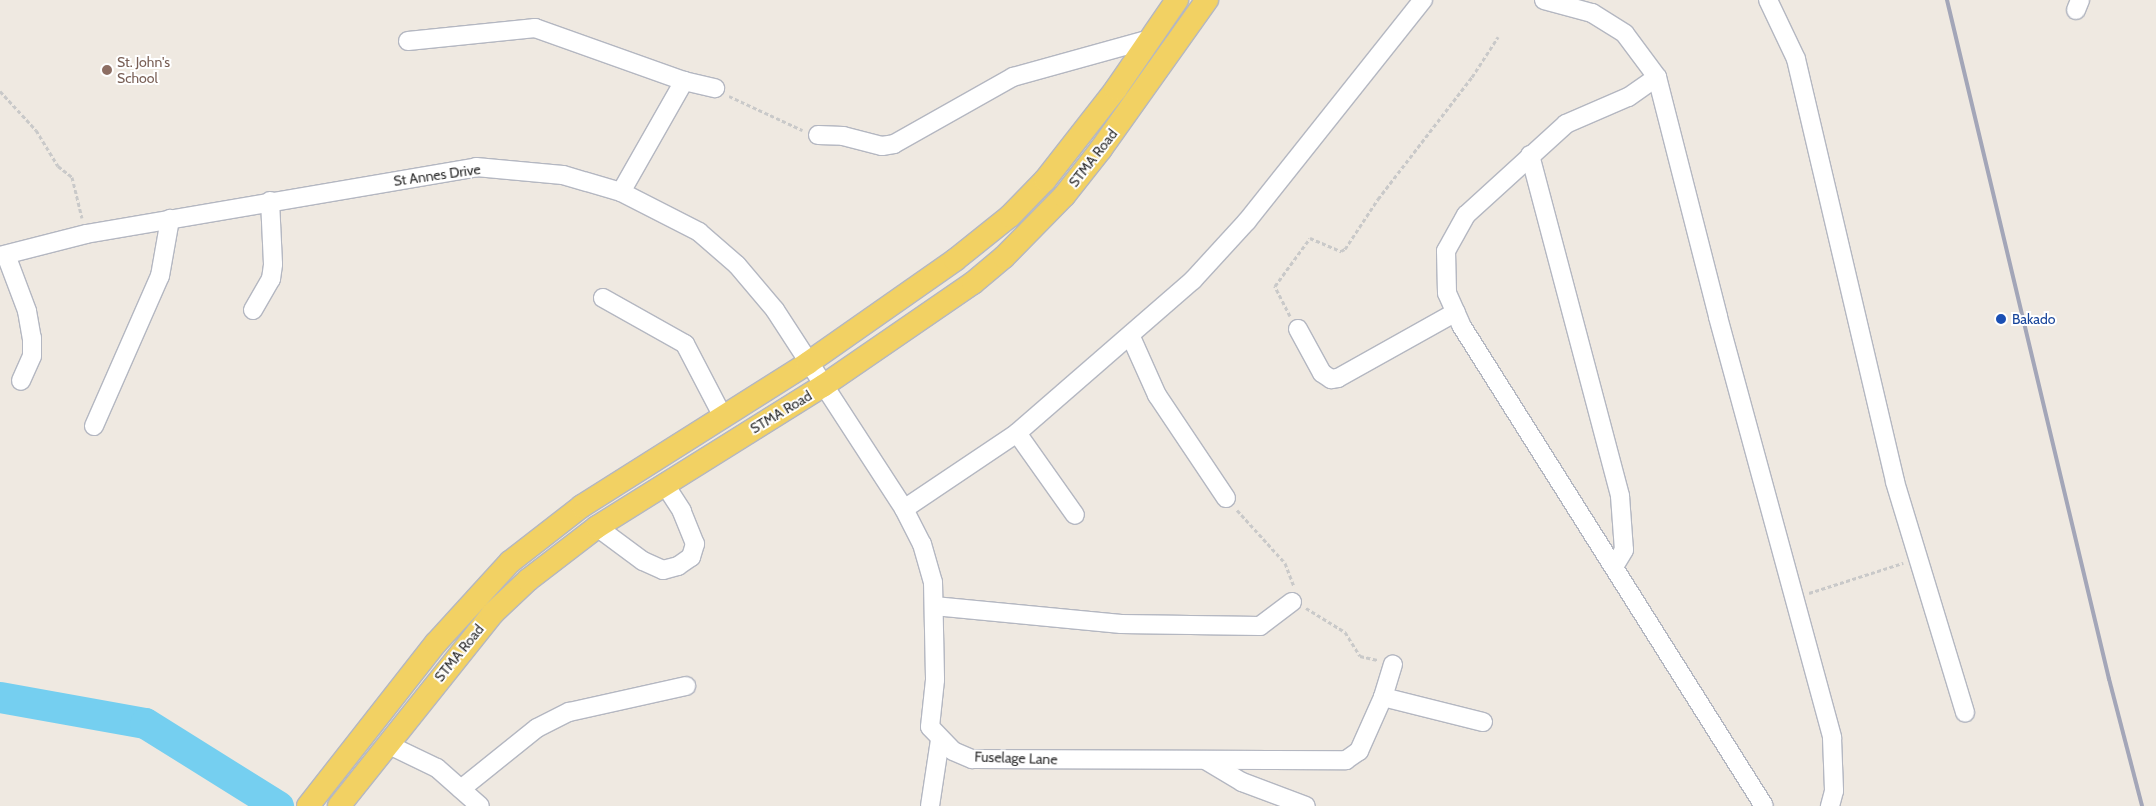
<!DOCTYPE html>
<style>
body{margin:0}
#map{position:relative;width:2156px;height:806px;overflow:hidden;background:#efe9e1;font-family:Cabin,sans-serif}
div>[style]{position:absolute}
.river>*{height:31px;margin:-15.5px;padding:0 15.5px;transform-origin:15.5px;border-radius:15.5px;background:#75cff0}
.path>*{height:3px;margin-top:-1.5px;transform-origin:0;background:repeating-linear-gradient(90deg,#c9c9c9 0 4px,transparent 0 6.5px)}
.roads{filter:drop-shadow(1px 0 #b4b7c1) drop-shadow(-1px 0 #b4b7c1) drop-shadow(0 1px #b4b7c1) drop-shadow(0 -1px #b4b7c1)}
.minor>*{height:18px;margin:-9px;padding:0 9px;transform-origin:9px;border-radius:9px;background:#fff}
.major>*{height:22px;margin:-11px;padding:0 11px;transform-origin:11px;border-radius:11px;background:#f2d163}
.rail>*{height:4px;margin:-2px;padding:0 2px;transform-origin:2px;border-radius:2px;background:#a3a6b8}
.dots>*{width:14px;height:14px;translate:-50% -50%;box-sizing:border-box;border:2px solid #fff;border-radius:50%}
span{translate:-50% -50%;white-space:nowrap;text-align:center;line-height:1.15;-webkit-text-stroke:4px #fff;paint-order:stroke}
.education-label{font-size:14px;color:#785e54}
.left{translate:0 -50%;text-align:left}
.street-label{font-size:14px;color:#2e2e2e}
.transit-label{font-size:14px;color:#164399}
</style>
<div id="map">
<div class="river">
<div style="left:0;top:697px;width:147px;rotate:10.2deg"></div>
<div style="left:145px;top:723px;width:157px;rotate:32deg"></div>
</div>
<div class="path">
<div style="left:0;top:91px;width:53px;rotate:47.3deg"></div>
<div style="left:36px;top:130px;width:42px;rotate:58.6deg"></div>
<div style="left:58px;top:166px;width:18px;rotate:38deg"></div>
<div style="left:72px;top:177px;width:42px;rotate:76.3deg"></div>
<div style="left:729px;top:96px;width:81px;rotate:25deg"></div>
<div style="left:1290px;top:316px;width:34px;rotate:-117deg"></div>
<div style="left:1275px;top:286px;width:59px;rotate:-53.9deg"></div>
<div style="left:1310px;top:238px;width:34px;rotate:23deg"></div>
<div style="left:1341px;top:251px;width:4px;rotate:-27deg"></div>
<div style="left:1345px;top:249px;width:60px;rotate:-56.6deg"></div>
<div style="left:1378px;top:199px;width:154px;rotate:-52.4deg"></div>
<div style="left:1472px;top:77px;width:48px;rotate:-57deg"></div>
<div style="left:1237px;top:510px;width:72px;rotate:47.8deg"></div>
<div style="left:1285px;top:563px;width:25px;rotate:69deg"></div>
<div style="left:1809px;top:593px;width:99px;rotate:-17.7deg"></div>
<div style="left:1306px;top:608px;width:46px;rotate:31.6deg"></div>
<div style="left:1345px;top:632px;width:28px;rotate:58deg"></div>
<div style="left:1360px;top:656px;width:18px;rotate:13deg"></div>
</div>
<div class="roads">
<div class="minor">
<div style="left:1544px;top:0;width:50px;rotate:15.2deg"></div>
<div style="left:1592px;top:13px;width:39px;rotate:32deg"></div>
<div style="left:1625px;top:34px;width:54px;rotate:53.3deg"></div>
<div style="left:1657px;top:77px;width:248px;rotate:75.7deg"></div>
<div style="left:1718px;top:317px;width:436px;rotate:74.8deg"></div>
<div style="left:1832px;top:738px;width:53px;rotate:87.8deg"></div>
<div style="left:1834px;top:791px;width:16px;rotate:105deg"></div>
<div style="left:1768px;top:0;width:65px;rotate:64.6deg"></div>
<div style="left:1796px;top:59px;width:434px;rotate:76.8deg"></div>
<div style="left:1895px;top:482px;width:241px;rotate:73.1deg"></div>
<div style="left:2076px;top:10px;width:11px;rotate:-68deg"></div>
<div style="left:408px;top:41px;width:128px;rotate:-5.8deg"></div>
<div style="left:535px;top:28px;width:158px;rotate:19.6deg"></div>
<div style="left:1657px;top:77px;width:35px;rotate:145deg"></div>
<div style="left:1628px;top:97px;width:68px;rotate:156.5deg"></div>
<div style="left:1566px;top:124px;width:135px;rotate:137.7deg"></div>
<div style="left:1466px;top:215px;width:41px;rotate:119.1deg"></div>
<div style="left:1446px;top:251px;width:42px;rotate:88.6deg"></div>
<div style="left:1447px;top:293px;width:35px;rotate:66deg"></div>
<div style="left:1461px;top:325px;width:568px;rotate:57.79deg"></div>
<div style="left:818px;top:135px;width:25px;rotate:2deg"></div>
<div style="left:843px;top:136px;width:40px;rotate:14.4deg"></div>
<div style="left:882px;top:146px;width:12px;rotate:-9deg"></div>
<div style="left:894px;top:144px;width:137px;rotate:-29.4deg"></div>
<div style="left:1013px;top:77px;width:142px;rotate:-15.5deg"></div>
<div style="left:1530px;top:155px;width:353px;rotate:75.2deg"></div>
<div style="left:1620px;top:496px;width:54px;rotate:85.8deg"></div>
<div style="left:1624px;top:550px;width:17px;rotate:121deg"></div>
<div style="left:621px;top:192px;width:128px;rotate:-60.4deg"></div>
<div style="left:684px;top:81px;width:32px;rotate:13deg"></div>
<div style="left:6px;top:255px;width:60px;rotate:69.4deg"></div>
<div style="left:27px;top:311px;width:27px;rotate:80deg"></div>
<div style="left:32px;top:338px;width:18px;rotate:90deg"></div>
<div style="left:32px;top:356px;width:27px;rotate:114deg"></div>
<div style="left:0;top:256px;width:89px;rotate:-14.3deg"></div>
<div style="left:86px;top:234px;width:396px;rotate:-9.7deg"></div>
<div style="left:476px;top:167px;width:87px;rotate:5.3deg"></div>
<div style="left:563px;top:175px;width:60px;rotate:16.3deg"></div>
<div style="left:621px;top:192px;width:88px;rotate:27.1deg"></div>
<div style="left:699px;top:232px;width:50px;rotate:41deg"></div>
<div style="left:737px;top:265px;width:59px;rotate:49.8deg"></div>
<div style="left:775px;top:310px;width:237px;rotate:57deg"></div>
<div style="left:904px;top:509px;width:39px;rotate:63deg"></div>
<div style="left:922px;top:544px;width:40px;rotate:74deg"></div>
<div style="left:933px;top:582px;width:98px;rotate:88.8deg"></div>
<div style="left:935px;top:680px;width:47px;rotate:96.1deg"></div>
<div style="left:930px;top:727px;width:33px;rotate:46deg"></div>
<div style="left:953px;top:751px;width:21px;rotate:23deg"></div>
<div style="left:972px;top:759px;width:374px;rotate:0.2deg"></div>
<div style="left:1346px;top:760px;width:16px;rotate:-35deg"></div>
<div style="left:1359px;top:751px;width:59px;rotate:-66deg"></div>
<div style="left:1383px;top:697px;width:34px;rotate:-73deg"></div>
<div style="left:603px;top:298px;width:94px;rotate:29.3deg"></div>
<div style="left:685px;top:344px;width:80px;rotate:62.5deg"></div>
<div style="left:253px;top:310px;width:36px;rotate:-60deg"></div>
<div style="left:271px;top:279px;width:15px;rotate:-82deg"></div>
<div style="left:273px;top:264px;width:63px;rotate:-92.7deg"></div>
<div style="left:1298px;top:329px;width:50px;rotate:61.4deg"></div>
<div style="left:1322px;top:373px;width:11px;rotate:34deg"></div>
<div style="left:1331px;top:379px;width:7px;rotate:-8deg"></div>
<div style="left:1338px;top:378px;width:135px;rotate:-29.2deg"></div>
<div style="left:1131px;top:337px;width:64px;rotate:65.9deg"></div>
<div style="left:1157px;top:395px;width:124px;rotate:56.2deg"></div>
<div style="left:94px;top:426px;width:164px;rotate:-66.3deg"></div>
<div style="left:160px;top:276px;width:58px;rotate:-80deg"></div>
<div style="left:1017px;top:433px;width:100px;rotate:54.7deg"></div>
<div style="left:904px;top:509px;width:136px;rotate:-33.9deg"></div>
<div style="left:1017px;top:433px;width:233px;rotate:-41deg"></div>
<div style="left:1193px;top:280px;width:80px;rotate:-47.5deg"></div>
<div style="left:1247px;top:221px;width:283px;rotate:-51.5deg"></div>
<div style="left:597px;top:527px;width:57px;rotate:36.5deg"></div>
<div style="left:643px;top:561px;width:22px;rotate:24deg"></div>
<div style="left:663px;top:570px;width:16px;rotate:-15deg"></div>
<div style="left:678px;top:566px;width:16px;rotate:-35deg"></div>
<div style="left:691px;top:557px;width:14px;rotate:-73deg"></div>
<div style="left:695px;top:544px;width:35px;rotate:-112deg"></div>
<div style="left:682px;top:511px;width:31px;rotate:-123deg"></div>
<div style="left:934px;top:606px;width:188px;rotate:5.5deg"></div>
<div style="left:1121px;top:624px;width:139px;rotate:0.8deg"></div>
<div style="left:1260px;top:626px;width:40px;rotate:-37deg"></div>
<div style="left:1383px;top:697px;width:103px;rotate:14deg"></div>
<div style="left:387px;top:744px;width:55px;rotate:25.6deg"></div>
<div style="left:437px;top:768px;width:57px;rotate:41.5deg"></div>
<div style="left:1207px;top:761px;width:41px;rotate:31deg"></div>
<div style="left:1242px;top:782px;width:68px;rotate:20.6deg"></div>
<div style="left:461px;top:789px;width:97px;rotate:-38.8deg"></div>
<div style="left:537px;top:728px;width:36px;rotate:-27deg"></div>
<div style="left:569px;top:712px;width:120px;rotate:-12.5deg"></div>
<div style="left:930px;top:806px;width:67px;rotate:-81.4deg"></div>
</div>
<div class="major">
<div style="left:308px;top:806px;width:207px;rotate:-51.9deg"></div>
<div style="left:436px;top:643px;width:110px;rotate:-47.6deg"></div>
<div style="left:510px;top:562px;width:91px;rotate:-37.9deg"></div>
<div style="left:582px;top:506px;width:267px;rotate:-32.3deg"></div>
<div style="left:808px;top:363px;width:179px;rotate:-35deg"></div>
<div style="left:955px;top:260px;width:70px;rotate:-38.7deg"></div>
<div style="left:1010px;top:216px;width:50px;rotate:-45.8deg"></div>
<div style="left:1045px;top:180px;width:115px;rotate:-52deg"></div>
<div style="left:1116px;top:89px;width:108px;rotate:-55.6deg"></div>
<div style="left:339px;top:806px;width:246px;rotate:-51.4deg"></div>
<div style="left:492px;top:614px;width:50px;rotate:-43.4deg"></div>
<div style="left:528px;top:580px;width:87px;rotate:-37.5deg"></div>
<div style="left:597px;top:527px;width:266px;rotate:-32deg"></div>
<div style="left:823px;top:386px;width:182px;rotate:-34.5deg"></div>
<div style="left:973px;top:283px;width:40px;rotate:-40deg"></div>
<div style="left:1004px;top:257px;width:86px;rotate:-45.5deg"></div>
<div style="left:1064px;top:196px;width:60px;rotate:-51.8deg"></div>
<div style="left:1101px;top:149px;width:183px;rotate:-54.6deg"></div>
</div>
</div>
<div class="rail">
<div style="left:1947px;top:0;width:698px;rotate:76.58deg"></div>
<div style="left:2109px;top:679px;width:131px;rotate:75.4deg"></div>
</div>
<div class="dots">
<div style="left:107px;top:70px;background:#8d6e63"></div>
<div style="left:2001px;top:319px;background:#1a4fb4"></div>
</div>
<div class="education-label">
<span class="left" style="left:117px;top:70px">St. John's<br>School</span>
</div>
<div class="street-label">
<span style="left:1093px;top:158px;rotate:-52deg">STMA Road</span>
<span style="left:437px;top:175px;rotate:-8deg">St Annes Drive</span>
<span style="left:781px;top:412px;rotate:-31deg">STMA Road</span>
<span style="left:459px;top:653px;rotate:-51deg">STMA Road</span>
<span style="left:1016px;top:758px;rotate:2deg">Fuselage Lane</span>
</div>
<div class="transit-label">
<span class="left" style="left:2012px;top:319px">Bakado</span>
</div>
</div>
